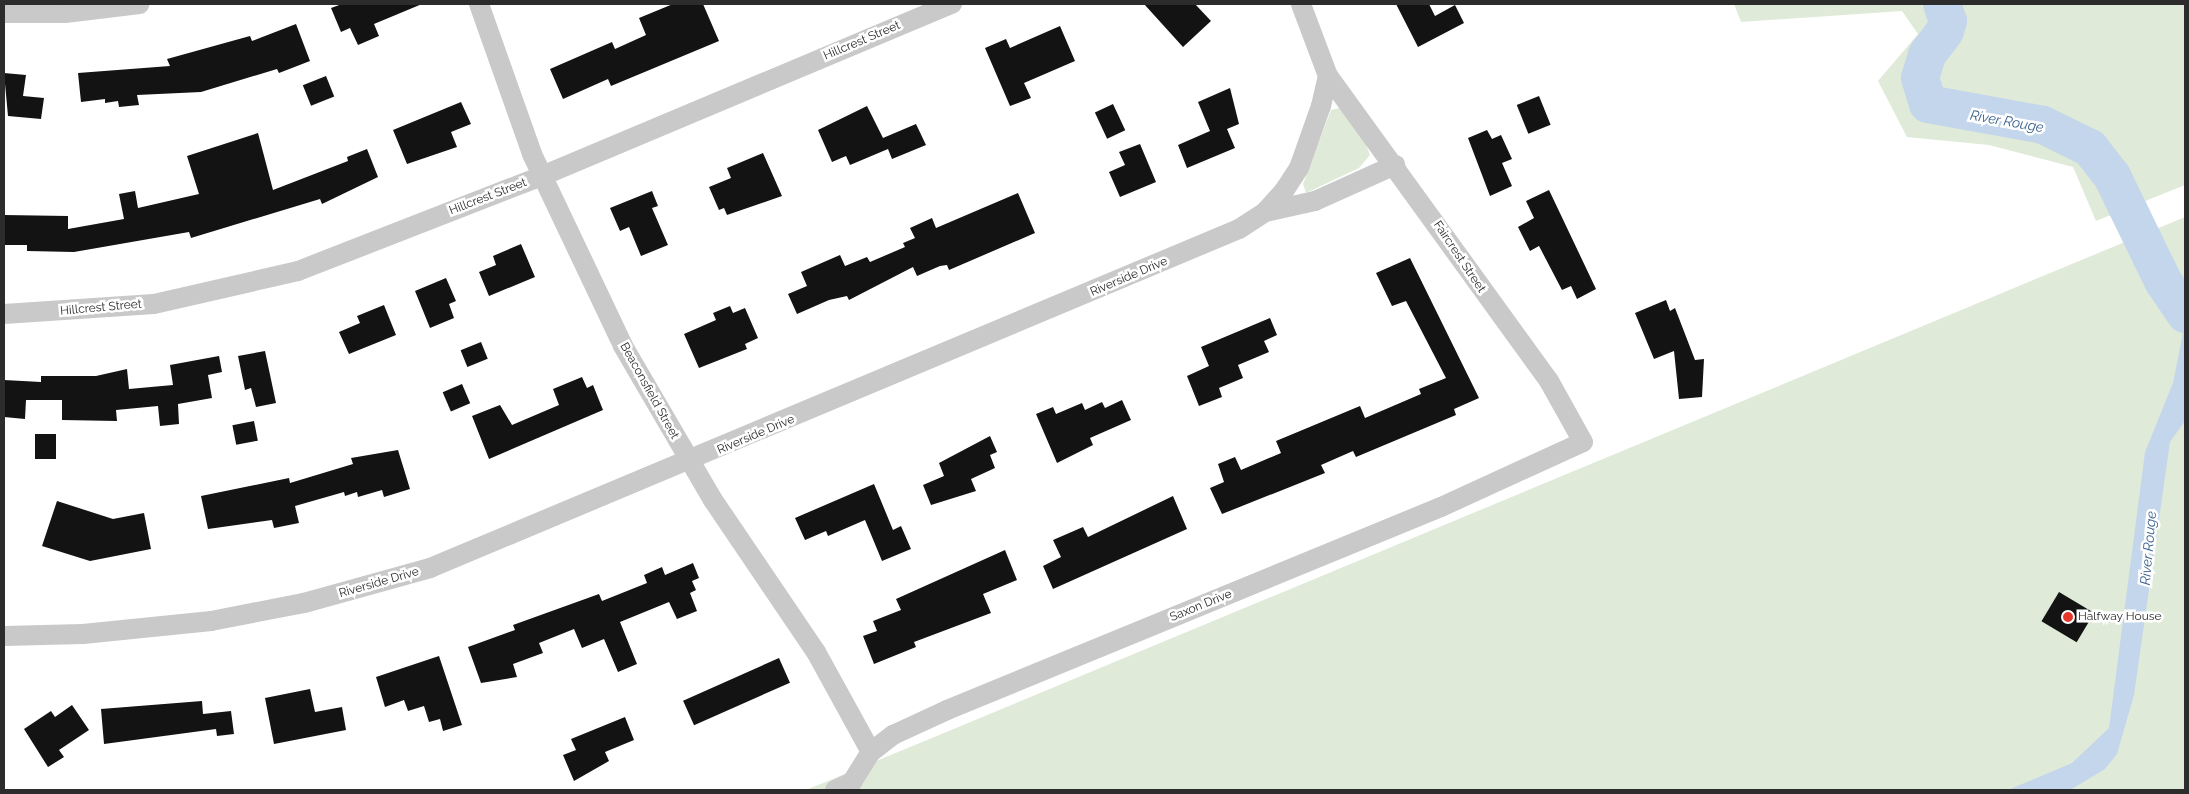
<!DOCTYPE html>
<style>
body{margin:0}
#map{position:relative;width:2189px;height:794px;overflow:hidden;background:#fff;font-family:Raleway,sans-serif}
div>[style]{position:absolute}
.green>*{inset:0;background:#dfead8}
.water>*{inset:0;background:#c4d6eb}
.river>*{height:38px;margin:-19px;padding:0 19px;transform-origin:19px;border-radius:19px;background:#c4d6eb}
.building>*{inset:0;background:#131313;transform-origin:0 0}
.minor>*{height:20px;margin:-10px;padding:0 10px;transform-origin:10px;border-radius:10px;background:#c9c9c9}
.dots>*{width:14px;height:14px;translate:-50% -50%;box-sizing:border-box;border:2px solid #fff;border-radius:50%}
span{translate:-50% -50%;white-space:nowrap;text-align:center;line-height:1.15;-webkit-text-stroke:5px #fff;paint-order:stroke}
.street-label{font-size:12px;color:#2c2c2c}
.poi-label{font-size:12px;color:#2c2c2c}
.left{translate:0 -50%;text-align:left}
.water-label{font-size:14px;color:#3a628d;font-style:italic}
.frame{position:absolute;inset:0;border:5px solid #2c2c2c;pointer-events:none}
</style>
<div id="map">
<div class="green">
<div style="clip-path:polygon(1734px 4px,2185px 4px,2185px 185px,2096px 221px,2073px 167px,1989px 145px,1907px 137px,1878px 81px,1918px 34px,1902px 11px,1741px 22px)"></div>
<div style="clip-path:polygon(1339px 108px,1362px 134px,1370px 155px,1359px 168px,1306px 193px,1303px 184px,1331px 110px)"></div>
<div style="clip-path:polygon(2185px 217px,2185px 790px,806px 790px,944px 733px)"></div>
</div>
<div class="water">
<div style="clip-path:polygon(2139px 222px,2185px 300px,2185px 421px,2170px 442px,2134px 695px,2117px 754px,2105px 769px,2070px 790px,2008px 790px,2072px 763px,2109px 728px,2145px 452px,2173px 383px,2184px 328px,2146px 278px,2129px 226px)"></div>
</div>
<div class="river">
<div style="left:1942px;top:4px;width:18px;rotate:71deg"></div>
<div style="left:1948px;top:21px;width:10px;rotate:107deg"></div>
<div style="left:1945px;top:31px;width:30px;rotate:127deg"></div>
<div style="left:1927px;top:55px;width:24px;rotate:107deg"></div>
<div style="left:1920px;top:78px;width:27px;rotate:73deg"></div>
<div style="left:1928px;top:104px;width:117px;rotate:10.3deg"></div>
<div style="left:2043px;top:125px;width:52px;rotate:26.1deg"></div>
<div style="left:2090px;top:148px;width:36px;rotate:52deg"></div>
<div style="left:2112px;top:176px;width:117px;rotate:64.1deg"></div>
<div style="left:2163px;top:281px;width:40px;rotate:56deg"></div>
</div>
<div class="building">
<div style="clip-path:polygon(342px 4px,422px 4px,374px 24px,379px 36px,358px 45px,350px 28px,341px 32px,331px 8px)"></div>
<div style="clip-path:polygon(673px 4px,703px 4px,719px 41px,611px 86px,608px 79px,563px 99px,550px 69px,612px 42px,615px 49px,646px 35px,639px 18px)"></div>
<div style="clip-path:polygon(1144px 4px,1195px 4px,1211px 21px,1183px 47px)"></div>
<div style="clip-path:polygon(1396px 4px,1429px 4px,1435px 16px,1455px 5px,1464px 23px,1418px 47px)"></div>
<div style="clip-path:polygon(296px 24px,310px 61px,279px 73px,277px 69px,201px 92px,137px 95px,139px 105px,119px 107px,118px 101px,105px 103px,105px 99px,81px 102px,78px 73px,170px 66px,167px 59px,250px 36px,252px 41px)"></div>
<div style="clip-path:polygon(1060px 26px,1075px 61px,1024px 83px,1031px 98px,1010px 106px,985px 48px,1006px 39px,1010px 48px)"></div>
<div style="clip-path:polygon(4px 73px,26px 75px,23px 96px,44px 98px,41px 119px,8px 116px)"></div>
<div style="left:326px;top:76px;width:22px;height:25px;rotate:68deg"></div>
<div style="clip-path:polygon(1230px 88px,1239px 124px,1227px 129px,1235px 148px,1187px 168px,1178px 145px,1210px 131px,1198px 102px)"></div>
<div style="left:1539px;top:96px;width:31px;height:24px;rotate:68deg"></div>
<div style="clip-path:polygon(461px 102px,471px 124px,451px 132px,457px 147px,407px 164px,393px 130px)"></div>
<div style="left:1113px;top:104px;width:29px;height:20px;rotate:65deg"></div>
<div style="clip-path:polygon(867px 106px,883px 138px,916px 124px,926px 145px,892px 159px,888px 149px,850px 165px,846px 156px,832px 162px,818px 130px)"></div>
<div style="clip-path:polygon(1487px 130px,1492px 139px,1501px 135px,1512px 159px,1502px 163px,1512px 186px,1490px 196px,1468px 138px)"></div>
<div style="clip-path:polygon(258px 133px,273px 190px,348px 161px,347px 157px,367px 149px,378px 177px,322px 204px,320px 199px,191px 238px,189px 232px,74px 252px,27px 251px,27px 245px,4px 245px,4px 215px,68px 216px,68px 229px,124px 219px,119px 194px,135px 191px,138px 208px,199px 194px,187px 156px)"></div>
<div style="clip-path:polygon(1140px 144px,1156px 182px,1120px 197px,1109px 172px,1125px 165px,1119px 152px)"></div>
<div style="clip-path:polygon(763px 153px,782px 196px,727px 215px,724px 208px,719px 210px,709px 187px,731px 178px,727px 168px)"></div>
<div style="clip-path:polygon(1549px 190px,1596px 289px,1577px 299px,1571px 286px,1562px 290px,1539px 246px,1530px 251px,1518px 227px,1534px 218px,1526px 201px)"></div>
<div style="clip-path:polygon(652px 191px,658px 206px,652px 208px,668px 245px,641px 256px,629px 227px,620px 231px,610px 208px)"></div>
<div style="clip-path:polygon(1018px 193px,1035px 233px,949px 270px,947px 265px,940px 266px,917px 276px,913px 267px,849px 300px,847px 296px,829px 300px,797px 314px,788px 294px,807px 286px,801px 272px,840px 255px,845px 266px,867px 257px,870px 262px,905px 247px,903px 243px,915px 238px,910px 228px,932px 218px,936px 228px)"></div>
<div style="clip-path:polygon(521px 244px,535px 277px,489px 296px,479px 272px,496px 265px,493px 256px)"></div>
<div style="clip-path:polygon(1410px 258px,1479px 398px,1454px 409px,1456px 415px,1356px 457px,1353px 451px,1321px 465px,1325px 473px,1222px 514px,1210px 488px,1224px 482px,1218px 464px,1235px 457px,1241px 470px,1281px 453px,1276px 441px,1360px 406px,1365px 418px,1421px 394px,1419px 389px,1446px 378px,1406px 301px,1392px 306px,1376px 273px)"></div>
<div style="clip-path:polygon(446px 278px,456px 301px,449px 304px,454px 318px,430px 328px,415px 291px)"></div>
<div style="clip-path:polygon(1666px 300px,1670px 311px,1675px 308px,1695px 360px,1704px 359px,1702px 397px,1679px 399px,1674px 351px,1654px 359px,1635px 313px)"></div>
<div style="clip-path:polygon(384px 305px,396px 335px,349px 354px,339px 332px,360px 323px,357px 316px)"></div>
<div style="clip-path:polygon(730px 306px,733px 313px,745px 308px,758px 338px,745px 344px,747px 349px,699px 368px,684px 334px,716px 320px,713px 313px)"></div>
<div style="clip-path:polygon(1270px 318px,1277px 335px,1264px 341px,1269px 352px,1238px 365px,1243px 378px,1219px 388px,1222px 397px,1199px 406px,1187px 376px,1209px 366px,1201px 347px)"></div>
<div style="left:481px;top:342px;width:18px;height:22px;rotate:68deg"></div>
<div style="clip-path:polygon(265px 351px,276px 403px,256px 407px,251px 388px,245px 390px,238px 356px)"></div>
<div style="clip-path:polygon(219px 356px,222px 372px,208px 375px,212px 398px,178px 404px,179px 424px,160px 426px,158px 406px,116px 410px,117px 421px,62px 420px,62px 400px,26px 400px,25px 419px,4px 417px,4px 380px,41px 382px,41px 376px,96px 376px,127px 369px,129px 389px,173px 385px,170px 365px)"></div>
<div style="clip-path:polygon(582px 377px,587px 388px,593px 385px,603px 410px,489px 459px,472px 416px,500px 405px,512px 425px,559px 405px,553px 389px)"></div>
<div style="left:462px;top:384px;width:21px;height:21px;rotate:67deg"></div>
<div style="clip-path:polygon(1122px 400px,1131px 420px,1090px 438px,1093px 445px,1057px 463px,1036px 414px,1053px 407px,1056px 414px,1082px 403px,1085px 410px,1102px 402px,1105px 408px)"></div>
<div style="left:254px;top:421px;width:20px;height:22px;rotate:79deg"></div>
<div style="left:56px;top:434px;width:25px;height:21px;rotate:90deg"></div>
<div style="clip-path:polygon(990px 436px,997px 452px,990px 455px,995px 468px,971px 479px,976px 491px,931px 505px,923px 485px,944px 476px,939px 463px)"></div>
<div style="clip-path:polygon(398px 450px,410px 489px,384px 497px,382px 490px,358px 497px,357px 492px,345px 496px,344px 492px,295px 506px,299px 523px,274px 528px,272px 520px,208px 529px,201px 496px,289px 478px,290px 483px,353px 464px,351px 458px)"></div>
<div style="clip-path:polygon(874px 484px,893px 530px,901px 526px,911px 549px,882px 561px,865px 520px,828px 536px,826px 531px,805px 540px,795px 518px)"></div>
<div style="clip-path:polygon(1173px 496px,1187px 529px,1053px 589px,1043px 566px,1061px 557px,1053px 540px,1083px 527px,1088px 537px)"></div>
<div style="clip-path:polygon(57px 501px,113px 519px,144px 513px,151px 549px,90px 561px,42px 546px)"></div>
<div style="clip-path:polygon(1005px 550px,1017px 580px,983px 594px,991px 613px,914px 642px,916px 647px,874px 664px,863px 636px,877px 631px,873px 621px,901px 610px,896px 599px)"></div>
<div style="clip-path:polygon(693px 563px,699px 578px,692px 581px,696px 590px,690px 593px,697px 611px,677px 619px,669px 602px,620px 622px,637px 664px,618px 672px,604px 639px,582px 648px,574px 629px,539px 643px,543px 653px,513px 664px,517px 677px,481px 683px,468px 647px,515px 630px,513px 625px,599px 594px,602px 601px,647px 583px,644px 575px,662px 567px,665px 575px)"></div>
<div style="left:2059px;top:592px;width:41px;height:34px;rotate:31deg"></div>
<div style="clip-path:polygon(439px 656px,462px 725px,443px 731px,440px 719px,429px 722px,424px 706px,408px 711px,404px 700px,385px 707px,376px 677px)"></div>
<div style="left:779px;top:658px;width:27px;height:105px;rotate:66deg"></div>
<div style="clip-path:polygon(310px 689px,315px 712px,342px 707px,346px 730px,274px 744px,265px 698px)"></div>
<div style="clip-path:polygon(202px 701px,203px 714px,231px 711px,234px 734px,217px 736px,216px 729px,104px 744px,101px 709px)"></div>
<div style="clip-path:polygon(72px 705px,89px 730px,59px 750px,64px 757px,48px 767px,24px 729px,51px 711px,55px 717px)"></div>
<div style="clip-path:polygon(625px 717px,634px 740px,605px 752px,609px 761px,574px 781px,563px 755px,576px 750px,571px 739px)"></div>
</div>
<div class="minor">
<div style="left:479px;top:4px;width:159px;rotate:70.5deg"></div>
<div style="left:532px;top:154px;width:212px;rotate:64.6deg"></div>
<div style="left:623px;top:346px;width:178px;rotate:59.7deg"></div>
<div style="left:713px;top:500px;width:184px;rotate:55.9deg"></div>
<div style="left:816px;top:652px;width:114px;rotate:61.2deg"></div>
<div style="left:4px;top:13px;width:61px"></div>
<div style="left:65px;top:13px;width:75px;rotate:-6.9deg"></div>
<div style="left:1265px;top:212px;width:51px;rotate:-12.4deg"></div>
<div style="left:1315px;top:201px;width:88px;rotate:-24.2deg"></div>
<div style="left:4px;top:314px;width:150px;rotate:-3.8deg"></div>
<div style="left:154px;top:304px;width:148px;rotate:-12.9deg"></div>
<div style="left:298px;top:271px;width:262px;rotate:-21.3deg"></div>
<div style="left:542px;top:176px;width:445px;rotate:-22.8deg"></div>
<div style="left:4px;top:636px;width:79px;rotate:-1.5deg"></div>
<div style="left:83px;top:634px;width:129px;rotate:-5.8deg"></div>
<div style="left:211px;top:621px;width:95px;rotate:-11deg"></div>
<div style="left:304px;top:603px;width:131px;rotate:-15.5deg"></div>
<div style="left:430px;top:568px;width:877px;rotate:-22.74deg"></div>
<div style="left:1239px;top:229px;width:31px;rotate:-33deg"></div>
<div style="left:1265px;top:212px;width:28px;rotate:-48deg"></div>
<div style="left:1284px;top:191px;width:27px;rotate:-57deg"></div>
<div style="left:1299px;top:168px;width:66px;rotate:-70.5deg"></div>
<div style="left:1321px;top:106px;width:31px;rotate:-77deg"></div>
<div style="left:1328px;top:76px;width:77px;rotate:-110.6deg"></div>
<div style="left:835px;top:790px;width:19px;rotate:-25deg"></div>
<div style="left:852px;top:782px;width:36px;rotate:-58deg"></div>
<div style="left:871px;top:752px;width:28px;rotate:-38deg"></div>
<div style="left:893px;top:735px;width:60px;rotate:-24.8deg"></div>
<div style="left:947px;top:710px;width:534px;rotate:-22.34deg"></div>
<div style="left:1441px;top:507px;width:156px;rotate:-24.6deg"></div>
<div style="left:1583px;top:442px;width:70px;rotate:-119.1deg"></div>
<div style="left:1549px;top:381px;width:377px;rotate:-125.9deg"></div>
</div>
<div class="dots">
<div style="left:2068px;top:617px;background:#e6362a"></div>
</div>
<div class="street-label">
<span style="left:862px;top:41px;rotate:-23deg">Hillcrest Street</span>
<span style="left:488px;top:197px;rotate:-21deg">Hillcrest Street</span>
<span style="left:1459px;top:257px;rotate:56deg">Faircrest Street</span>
<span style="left:1129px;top:277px;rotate:-23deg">Riverside Drive</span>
<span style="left:101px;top:308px;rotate:-5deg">Hillcrest Street</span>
<span style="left:649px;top:391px;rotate:61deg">Beaconsfield Street</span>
<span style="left:756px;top:435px;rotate:-23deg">Riverside Drive</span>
<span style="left:379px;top:583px;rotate:-16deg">Riverside Drive</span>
<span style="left:1201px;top:606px;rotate:-22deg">Saxon Drive</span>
</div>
<div class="poi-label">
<span class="left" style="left:2078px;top:617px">Halfway House</span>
</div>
<div class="water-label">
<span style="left:2007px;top:121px;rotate:10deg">River Rouge</span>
<span style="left:2148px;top:548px;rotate:-85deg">River Rouge</span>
</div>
<div class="frame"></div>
</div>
